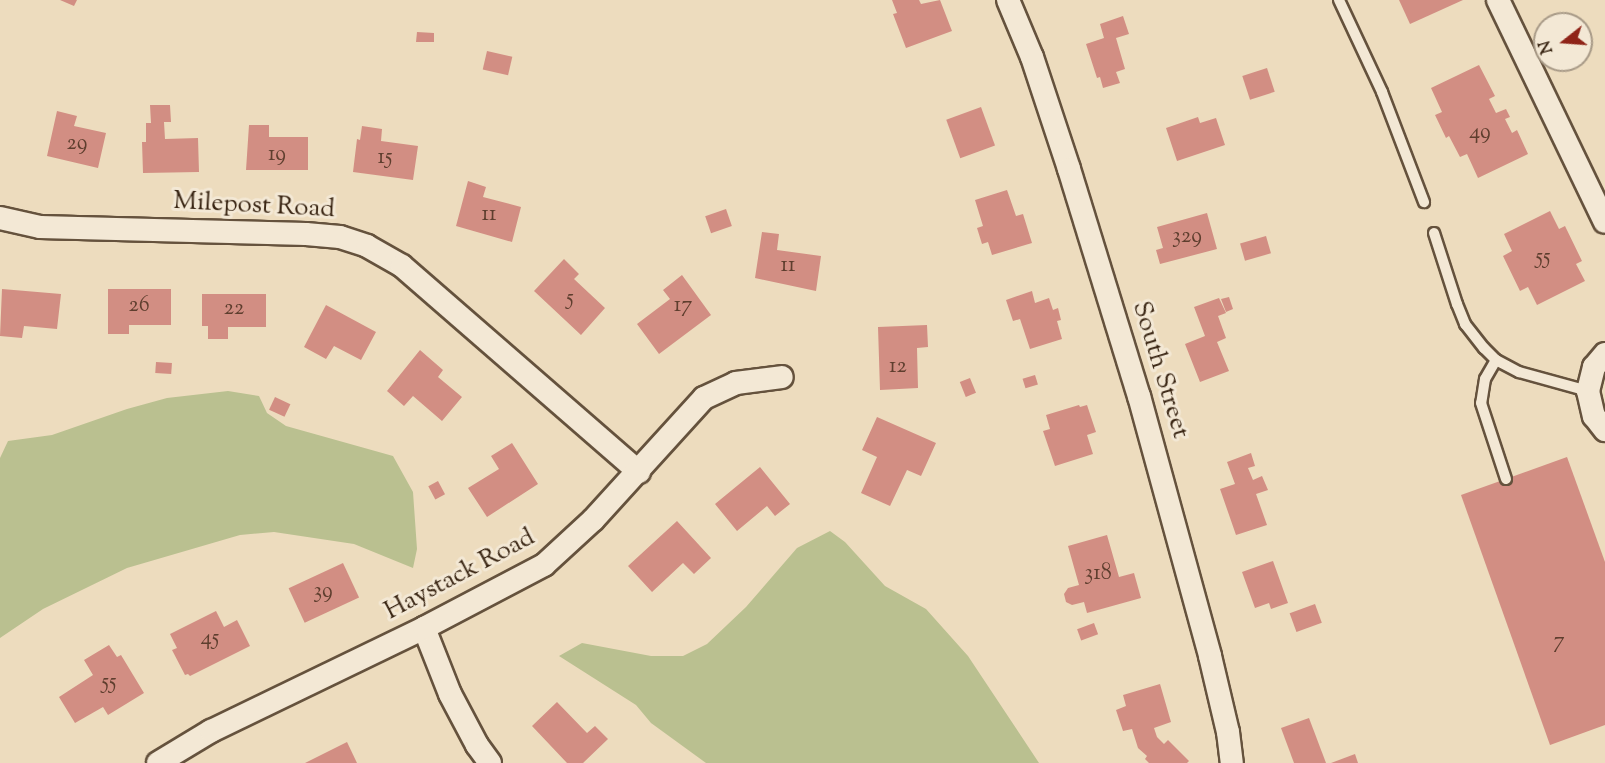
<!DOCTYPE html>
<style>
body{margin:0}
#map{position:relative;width:1605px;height:763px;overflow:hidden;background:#eddcbe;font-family:"Sorts Mill Goudy",serif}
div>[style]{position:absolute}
.green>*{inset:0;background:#bac090}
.building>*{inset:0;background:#d28e83;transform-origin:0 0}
.roads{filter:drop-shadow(2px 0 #65523d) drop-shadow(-2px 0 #65523d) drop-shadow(0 2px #65523d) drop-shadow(0 -2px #65523d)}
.service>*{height:10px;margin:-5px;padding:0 5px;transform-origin:5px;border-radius:5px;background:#f3e8d5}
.minor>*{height:22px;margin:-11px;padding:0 11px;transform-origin:11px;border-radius:11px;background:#f3e8d5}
span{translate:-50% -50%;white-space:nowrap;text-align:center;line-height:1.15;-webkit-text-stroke:6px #f3e8d5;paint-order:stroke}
.number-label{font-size:22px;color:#5e3e2e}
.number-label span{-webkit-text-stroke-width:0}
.street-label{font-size:26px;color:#382412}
.north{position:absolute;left:1533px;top:12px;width:60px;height:60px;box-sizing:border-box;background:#f3e8d5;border:2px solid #a89a87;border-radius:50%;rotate:253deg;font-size:16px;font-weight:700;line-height:24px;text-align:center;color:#382412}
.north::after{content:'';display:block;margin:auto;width:21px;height:27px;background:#8f2418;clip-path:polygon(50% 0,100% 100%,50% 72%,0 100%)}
</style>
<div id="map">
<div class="green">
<div style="clip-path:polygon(228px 391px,259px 396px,267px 413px,286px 426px,393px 456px,413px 492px,417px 549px,413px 568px,354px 544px,274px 532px,240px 535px,127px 568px,43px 609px,0 638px,0 458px,8px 441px,52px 435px,127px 409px,167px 398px)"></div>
<div style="clip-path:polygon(830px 531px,845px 542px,885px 586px,926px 609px,968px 656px,1039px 763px,706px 763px,651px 723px,636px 705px,559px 656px,582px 643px,651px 656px,683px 656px,707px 644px,746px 607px,797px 548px)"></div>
</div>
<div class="building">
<div style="clip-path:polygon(60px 0,77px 0,74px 6px)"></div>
<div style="clip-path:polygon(892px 0,919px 0,921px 4px,940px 0,952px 31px,906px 48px,893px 14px,897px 13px)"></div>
<div style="clip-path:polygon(1399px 0,1463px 0,1410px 24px)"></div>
<div style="clip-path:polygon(1123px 16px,1129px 34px,1116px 38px,1125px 69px,1116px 72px,1120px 83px,1103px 88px,1100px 77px,1097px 78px,1086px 44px,1104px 38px,1100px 24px)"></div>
<div style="clip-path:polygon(417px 32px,434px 33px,434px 42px,416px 42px)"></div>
<div style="left:487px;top:51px;width:26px;height:19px;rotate:13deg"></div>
<div style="clip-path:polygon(1479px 65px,1495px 96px,1489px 99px,1496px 113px,1506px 109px,1510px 117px,1505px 119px,1512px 133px,1517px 130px,1528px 154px,1478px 178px,1467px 154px,1460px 157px,1449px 136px,1446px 138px,1435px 115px,1442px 112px,1431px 88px)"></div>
<div style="left:1267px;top:68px;width:25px;height:26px;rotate:72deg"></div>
<div style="clip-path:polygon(150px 105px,170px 105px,171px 122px,164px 122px,165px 139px,198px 138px,199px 172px,143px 173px,142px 142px,146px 142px,146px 123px,151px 123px)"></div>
<div style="left:981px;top:107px;width:41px;height:37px;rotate:70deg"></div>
<div style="clip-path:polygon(57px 111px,77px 116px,74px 126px,106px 133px,98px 168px,47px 156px)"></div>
<div style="clip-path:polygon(1198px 117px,1200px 123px,1216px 118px,1225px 145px,1177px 161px,1166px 128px)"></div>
<div style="clip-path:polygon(249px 125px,269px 125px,269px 137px,308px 137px,308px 170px,246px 170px)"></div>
<div style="clip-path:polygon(362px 126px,382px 129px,381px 141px,418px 146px,413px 180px,353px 172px,357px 139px,360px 140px)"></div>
<div style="clip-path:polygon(468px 181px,486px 187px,483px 197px,521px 207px,512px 242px,456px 226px)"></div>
<div style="clip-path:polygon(1007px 190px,1016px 216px,1023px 214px,1032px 243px,992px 255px,988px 242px,982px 244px,977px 228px,983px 226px,975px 200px)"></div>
<div style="left:726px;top:209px;width:18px;height:22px;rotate:71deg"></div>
<div style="clip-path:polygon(1550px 211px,1559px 229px,1565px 226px,1582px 261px,1576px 264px,1585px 281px,1537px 305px,1528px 287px,1520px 291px,1503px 256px,1512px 251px,1504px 234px)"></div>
<div style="clip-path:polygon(1207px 213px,1217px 249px,1160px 264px,1156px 250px,1163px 248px,1157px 227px)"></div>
<div style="clip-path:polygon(762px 232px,779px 234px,777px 250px,821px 256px,816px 291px,755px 278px)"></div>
<div style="left:1266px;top:236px;width:18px;height:27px;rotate:74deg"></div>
<div style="clip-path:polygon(564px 259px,579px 274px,574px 279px,605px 308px,581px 335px,534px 291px)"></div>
<div style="clip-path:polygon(682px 275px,711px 315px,659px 354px,637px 324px,670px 299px,663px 290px)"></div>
<div style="clip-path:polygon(2px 289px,61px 294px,57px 329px,24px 326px,22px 338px,0 336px)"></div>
<div style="clip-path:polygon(108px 289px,171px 289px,171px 325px,129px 325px,129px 334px,108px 334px)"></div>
<div style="clip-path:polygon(1032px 291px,1035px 303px,1049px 298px,1053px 310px,1058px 308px,1061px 320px,1057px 321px,1062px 339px,1030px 349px,1020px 319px,1013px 321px,1006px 300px)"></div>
<div style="clip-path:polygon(202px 294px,266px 294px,266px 327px,228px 327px,228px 339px,208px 339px,208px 326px,202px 326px)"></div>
<div style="clip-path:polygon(1229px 297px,1233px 309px,1226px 312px,1221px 299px)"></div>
<div style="clip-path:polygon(1219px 298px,1226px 313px,1218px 316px,1226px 338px,1217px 342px,1229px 371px,1200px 382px,1185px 344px,1205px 336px,1194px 307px)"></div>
<div style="clip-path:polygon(326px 305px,376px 332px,361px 360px,334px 346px,326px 359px,304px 347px)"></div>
<div style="clip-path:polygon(927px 325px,928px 347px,917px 348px,918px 388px,880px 390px,878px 327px)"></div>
<div style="clip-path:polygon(420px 350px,443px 370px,438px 377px,462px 397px,442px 421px,413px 396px,404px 406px,387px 391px)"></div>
<div style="left:156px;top:362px;width:16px;height:11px;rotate:4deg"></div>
<div style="left:1035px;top:375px;width:10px;height:13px;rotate:73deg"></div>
<div style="left:970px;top:378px;width:16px;height:11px;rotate:68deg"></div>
<div style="left:275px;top:397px;width:17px;height:14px;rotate:25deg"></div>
<div style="clip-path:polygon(1079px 405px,1080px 407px,1087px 405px,1096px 432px,1087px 435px,1093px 454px,1055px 466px,1043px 431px,1050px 429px,1046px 415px)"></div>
<div style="clip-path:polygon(877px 417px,936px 443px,921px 476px,907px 470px,890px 506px,861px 493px,877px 457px,862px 450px)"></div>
<div style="clip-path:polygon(512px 443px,538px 484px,487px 517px,468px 488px,499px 469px,491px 456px)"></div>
<div style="clip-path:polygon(1251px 453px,1255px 466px,1248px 468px,1253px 480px,1262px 476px,1268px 490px,1256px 494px,1267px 525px,1236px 535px,1220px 489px,1235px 484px,1227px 462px)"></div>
<div style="clip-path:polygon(1567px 457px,1605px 562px,1605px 725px,1550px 745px,1461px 495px)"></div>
<div style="clip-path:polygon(760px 467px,790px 504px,775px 516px,767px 506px,737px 531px,715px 504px)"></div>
<div style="left:438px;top:481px;width:15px;height:11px;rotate:62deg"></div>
<div style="clip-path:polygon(677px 521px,711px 558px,694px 574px,683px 563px,652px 592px,628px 566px)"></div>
<div style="clip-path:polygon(1107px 535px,1119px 577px,1134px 573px,1141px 598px,1087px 613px,1084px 602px,1072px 605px,1066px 602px,1064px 594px,1068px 588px,1079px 585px,1068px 546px)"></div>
<div style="clip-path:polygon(1273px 561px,1288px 603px,1271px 609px,1269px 603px,1255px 608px,1242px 572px)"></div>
<div style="left:343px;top:563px;width:38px;height:60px;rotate:65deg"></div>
<div style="left:1315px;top:604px;width:20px;height:27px;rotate:70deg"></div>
<div style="clip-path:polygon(216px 611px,224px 627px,237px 620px,250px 646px,190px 676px,188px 674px,185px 675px,172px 650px,177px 648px,170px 634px)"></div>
<div style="left:1094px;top:623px;width:12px;height:18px;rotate:70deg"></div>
<div style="clip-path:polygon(109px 645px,117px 657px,121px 655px,144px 693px,108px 715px,103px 707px,75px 723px,59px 697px,93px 675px,84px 660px)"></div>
<div style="clip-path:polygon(1160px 684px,1171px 722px,1154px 728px,1157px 737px,1164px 744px,1168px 740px,1189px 761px,1187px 763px,1149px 763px,1145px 759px,1147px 756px,1138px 748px,1132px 729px,1123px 731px,1116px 710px,1126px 706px,1123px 695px)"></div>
<div style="clip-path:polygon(557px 702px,587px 733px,595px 726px,608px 739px,583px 763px,567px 763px,532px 726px)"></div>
<div style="clip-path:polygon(1309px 718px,1326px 763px,1294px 763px,1281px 728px)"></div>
<div style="clip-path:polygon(347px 742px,357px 763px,305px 763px)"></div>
<div style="clip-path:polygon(1355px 754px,1358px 763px,1331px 763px)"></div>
</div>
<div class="roads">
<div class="service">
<div style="left:1339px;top:0;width:102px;rotate:64.9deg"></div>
<div style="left:1382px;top:92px;width:118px;rotate:69.1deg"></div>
<div style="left:1434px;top:233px;width:75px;rotate:72.1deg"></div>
<div style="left:1457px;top:304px;width:22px;rotate:68deg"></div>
<div style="left:1465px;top:324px;width:31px;rotate:52deg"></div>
<div style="left:1484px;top:348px;width:17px;rotate:45deg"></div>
<div style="left:1496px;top:360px;width:26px;rotate:28deg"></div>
<div style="left:1519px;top:372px;width:72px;rotate:15.4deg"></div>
<div style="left:1496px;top:360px;width:22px;rotate:120deg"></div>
<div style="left:1485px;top:379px;width:24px;rotate:99deg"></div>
<div style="left:1481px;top:403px;width:80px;rotate:71.8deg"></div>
</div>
<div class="minor">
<div style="left:1008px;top:0;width:62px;rotate:67.2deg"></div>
<div style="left:1032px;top:57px;width:118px;rotate:71.7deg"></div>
<div style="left:1069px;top:169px;width:238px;rotate:72.9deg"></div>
<div style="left:1139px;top:396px;width:270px;rotate:74.7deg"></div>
<div style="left:1210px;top:656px;width:78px;rotate:76.7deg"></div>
<div style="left:1228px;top:732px;width:31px;rotate:83deg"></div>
<div style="left:1498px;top:0;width:246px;rotate:64.3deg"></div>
<div style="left:0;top:218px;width:41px;rotate:12.7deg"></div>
<div style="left:40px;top:227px;width:266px;rotate:1.5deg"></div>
<div style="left:306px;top:234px;width:34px;rotate:5deg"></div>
<div style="left:340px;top:237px;width:28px;rotate:18deg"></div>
<div style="left:367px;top:246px;width:40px;rotate:29.7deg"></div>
<div style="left:402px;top:266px;width:314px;rotate:41deg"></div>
<div style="left:1605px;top:354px;width:17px;rotate:130deg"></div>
<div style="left:1594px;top:367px;width:25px;rotate:104deg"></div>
<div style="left:1588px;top:391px;width:26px;rotate:77deg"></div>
<div style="left:1594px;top:416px;width:18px;rotate:52deg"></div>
<div style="left:424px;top:628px;width:71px;rotate:68.5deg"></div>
<div style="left:450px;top:694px;width:58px;rotate:62.1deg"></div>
<div style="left:477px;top:745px;width:22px;rotate:54deg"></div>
<div style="left:158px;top:763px;width:62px;rotate:-31.1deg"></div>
<div style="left:211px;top:731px;width:237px;rotate:-25.8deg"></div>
<div style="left:424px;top:628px;width:136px;rotate:-27.7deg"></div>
<div style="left:544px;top:565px;width:67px;rotate:-42.6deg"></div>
<div style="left:593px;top:520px;width:165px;rotate:-47.7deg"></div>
<div style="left:704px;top:398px;width:35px;rotate:-25deg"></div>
<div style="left:736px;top:383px;width:46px;rotate:-7.4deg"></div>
</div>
</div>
<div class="number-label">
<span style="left:1480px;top:134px">49</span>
<span style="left:77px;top:145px">29</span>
<span style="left:277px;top:156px">19</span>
<span style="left:385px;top:159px">15</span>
<span style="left:489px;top:216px">11</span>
<span style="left:1187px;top:238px">329</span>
<span style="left:1543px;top:259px">55</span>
<span style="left:788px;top:267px">11</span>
<span style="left:570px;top:300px">5</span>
<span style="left:139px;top:307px">26</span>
<span style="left:683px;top:307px">17</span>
<span style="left:234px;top:310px">22</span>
<span style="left:898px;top:368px">12</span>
<span style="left:1098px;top:575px">318</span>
<span style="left:323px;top:593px">39</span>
<span style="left:210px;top:640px">45</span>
<span style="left:1559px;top:643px">7</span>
<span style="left:109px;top:684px">55</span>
</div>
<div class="street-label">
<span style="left:254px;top:206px;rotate:3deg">Milepost Road</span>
<span style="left:1160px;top:370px;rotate:73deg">South Street</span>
<span style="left:460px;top:575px;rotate:-28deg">Haystack Road</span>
</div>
<div class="north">N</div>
</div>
